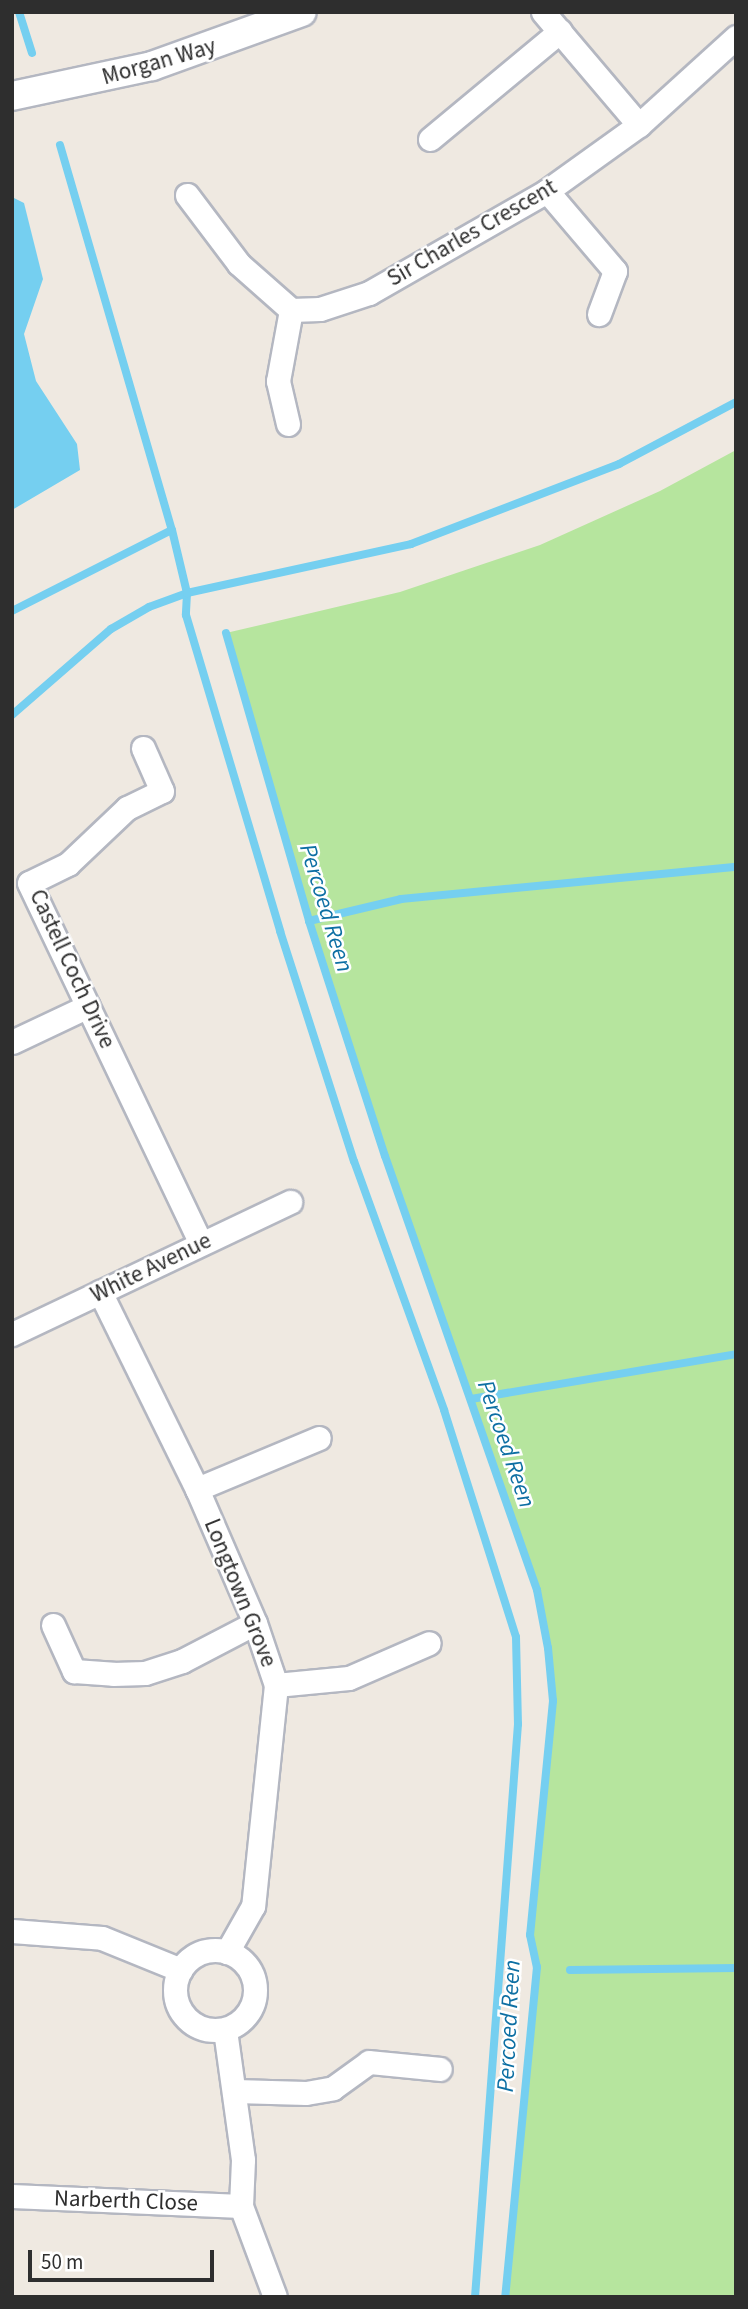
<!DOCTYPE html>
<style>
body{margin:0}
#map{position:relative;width:748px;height:2309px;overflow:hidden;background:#efe9e1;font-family:"Source Sans 3",sans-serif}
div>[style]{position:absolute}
.green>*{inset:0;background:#b6e59e}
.water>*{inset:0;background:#75cff0}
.stream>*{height:8px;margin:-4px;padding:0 4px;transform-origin:4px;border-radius:4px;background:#75cff0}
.roads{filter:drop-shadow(2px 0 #b4b7c1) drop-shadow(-2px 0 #b4b7c1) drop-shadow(0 2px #b4b7c1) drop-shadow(0 -2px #b4b7c1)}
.minor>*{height:23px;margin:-11.5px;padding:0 11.5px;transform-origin:11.5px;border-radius:11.5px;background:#fff}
.minor>.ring{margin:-11.5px;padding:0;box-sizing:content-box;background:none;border:23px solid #fff;border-radius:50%}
.tertiary>*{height:28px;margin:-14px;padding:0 14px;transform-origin:14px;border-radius:14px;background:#fff}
span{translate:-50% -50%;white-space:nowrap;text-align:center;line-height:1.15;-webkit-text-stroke:5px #fff;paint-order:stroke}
.street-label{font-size:23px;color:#2e2e2e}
.water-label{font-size:24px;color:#0d6fa3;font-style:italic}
.frame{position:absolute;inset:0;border:14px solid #2e2e2e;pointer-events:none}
.scale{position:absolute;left:28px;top:2250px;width:186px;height:32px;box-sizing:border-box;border:4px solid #2e2e2e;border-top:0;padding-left:9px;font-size:21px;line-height:24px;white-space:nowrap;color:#2e2e2e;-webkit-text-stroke:5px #fff;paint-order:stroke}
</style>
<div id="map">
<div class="green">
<div style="clip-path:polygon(736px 450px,736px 2297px,505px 2297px,537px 1967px,530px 1935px,553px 1701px,548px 1648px,537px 1590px,385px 1156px,309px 921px,226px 633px,400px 592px,540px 545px,660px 491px)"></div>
</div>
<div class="water">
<div style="clip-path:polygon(12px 197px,24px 203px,43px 279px,24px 334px,36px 381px,77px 444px,80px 470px,12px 510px)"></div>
</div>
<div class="stream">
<div style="left:19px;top:12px;width:43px;rotate:72.4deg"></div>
<div style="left:60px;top:145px;width:401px;rotate:73.8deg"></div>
<div style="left:172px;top:530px;width:65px;rotate:76.6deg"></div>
<div style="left:187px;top:593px;width:22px;rotate:93deg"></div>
<div style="left:186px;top:615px;width:330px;rotate:73.4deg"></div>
<div style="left:280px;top:931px;width:242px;rotate:72.2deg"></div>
<div style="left:354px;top:1161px;width:265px;rotate:70.1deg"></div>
<div style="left:444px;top:1410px;width:238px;rotate:72.4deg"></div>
<div style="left:516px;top:1637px;width:87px;rotate:88.7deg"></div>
<div style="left:518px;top:1724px;width:575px;rotate:94.29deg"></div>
<div style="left:12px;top:611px;width:179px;rotate:-26.9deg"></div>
<div style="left:226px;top:633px;width:300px;rotate:73.9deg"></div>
<div style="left:309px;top:921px;width:247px;rotate:72.1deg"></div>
<div style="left:385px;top:1156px;width:460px;rotate:70.7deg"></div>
<div style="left:537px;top:1590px;width:59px;rotate:79.3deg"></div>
<div style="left:548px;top:1648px;width:53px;rotate:84.6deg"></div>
<div style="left:553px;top:1701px;width:235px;rotate:95.6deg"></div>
<div style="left:530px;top:1935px;width:33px;rotate:78deg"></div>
<div style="left:537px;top:1967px;width:332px;rotate:95.5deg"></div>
<div style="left:12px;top:715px;width:131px;rotate:-41deg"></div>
<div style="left:111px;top:629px;width:44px;rotate:-30.1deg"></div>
<div style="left:149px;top:607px;width:40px;rotate:-20.2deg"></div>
<div style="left:187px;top:593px;width:229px;rotate:-12.3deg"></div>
<div style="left:411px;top:544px;width:223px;rotate:-21deg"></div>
<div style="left:619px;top:464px;width:132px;rotate:-27.9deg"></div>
<div style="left:309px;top:921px;width:95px;rotate:-13.4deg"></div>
<div style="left:401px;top:899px;width:337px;rotate:-5.5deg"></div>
<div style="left:471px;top:1399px;width:269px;rotate:-9.6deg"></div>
<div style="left:570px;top:1970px;width:166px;rotate:-0.7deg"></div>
</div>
<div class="roads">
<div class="minor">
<div style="left:543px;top:12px;width:148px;rotate:49.7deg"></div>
<div style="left:430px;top:139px;width:169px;rotate:-39.7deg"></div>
<div style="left:547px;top:191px;width:105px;rotate:49.6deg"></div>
<div style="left:615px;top:271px;width:46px;rotate:110.4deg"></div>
<div style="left:187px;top:195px;width:86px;rotate:53deg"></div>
<div style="left:239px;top:264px;width:69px;rotate:41.5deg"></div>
<div style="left:291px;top:310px;width:29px;rotate:-2deg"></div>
<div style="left:320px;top:309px;width:52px;rotate:-18.1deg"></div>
<div style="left:369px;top:293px;width:205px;rotate:-29.8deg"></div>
<div style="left:547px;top:191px;width:113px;rotate:-35.7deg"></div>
<div style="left:639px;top:125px;width:131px;rotate:-42.2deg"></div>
<div style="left:288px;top:424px;width:44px;rotate:-103.1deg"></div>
<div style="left:278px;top:381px;width:72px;rotate:-79.6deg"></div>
<div style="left:143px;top:748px;width:47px;rotate:66.2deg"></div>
<div style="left:162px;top:791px;width:39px;rotate:154deg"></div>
<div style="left:127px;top:808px;width:81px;rotate:136.5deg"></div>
<div style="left:68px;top:864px;width:43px;rotate:154deg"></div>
<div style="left:29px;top:883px;width:399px;rotate:64.5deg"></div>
<div style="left:12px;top:1042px;width:84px;rotate:-25.3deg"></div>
<div style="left:100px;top:1292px;width:220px;rotate:63.8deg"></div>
<div style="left:197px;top:1489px;width:146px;rotate:66.6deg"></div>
<div style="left:255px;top:1623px;width:65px;rotate:71.3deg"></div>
<div style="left:276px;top:1685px;width:222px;rotate:95.9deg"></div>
<div style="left:253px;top:1906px;width:53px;rotate:119.5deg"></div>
<div style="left:12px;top:1334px;width:308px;rotate:-25.4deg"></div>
<div style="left:197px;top:1489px;width:132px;rotate:-22.7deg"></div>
<div style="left:53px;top:1625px;width:51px;rotate:65.5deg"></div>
<div style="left:74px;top:1671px;width:39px;rotate:4deg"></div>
<div style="left:113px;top:1674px;width:32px;rotate:-2deg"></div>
<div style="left:145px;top:1673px;width:39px;rotate:-18deg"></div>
<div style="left:182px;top:1661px;width:82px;rotate:-27.5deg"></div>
<div style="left:276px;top:1685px;width:73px;rotate:-5.5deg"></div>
<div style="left:349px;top:1678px;width:87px;rotate:-23.6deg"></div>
<div style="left:12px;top:1931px;width:90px;rotate:4.4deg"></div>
<div style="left:102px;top:1938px;width:85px;rotate:22.1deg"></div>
<div class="ring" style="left:175px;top:1950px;width:57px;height:57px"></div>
<div style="left:225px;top:2030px;width:131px;rotate:82.1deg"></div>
<div style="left:243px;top:2160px;width:46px;rotate:92.5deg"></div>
<div style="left:241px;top:2206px;width:97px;rotate:69.5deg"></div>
<div style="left:235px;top:2091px;width:71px;rotate:1.6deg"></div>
<div style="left:306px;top:2093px;width:27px;rotate:-10deg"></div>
<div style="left:333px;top:2088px;width:44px;rotate:-35.8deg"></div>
<div style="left:369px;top:2062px;width:71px;rotate:5.6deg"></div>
<div style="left:12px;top:2196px;width:229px;rotate:2.5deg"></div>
</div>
<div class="tertiary">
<div style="left:12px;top:96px;width:143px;rotate:-12.1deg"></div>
<div style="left:152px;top:66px;width:159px;rotate:-19.8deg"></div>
</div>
</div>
<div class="street-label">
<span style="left:159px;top:62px;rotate:-16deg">Morgan Way</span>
<span style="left:472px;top:233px;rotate:-30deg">Sir Charles Crescent</span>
<span style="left:72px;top:969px;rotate:65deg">Castell Coch Drive</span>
<span style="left:151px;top:1268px;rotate:-26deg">White Avenue</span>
<span style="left:240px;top:1593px;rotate:68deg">Longtown Grove</span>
<span style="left:126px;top:2201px;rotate:2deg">Narberth Close</span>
</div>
<div class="water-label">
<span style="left:326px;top:908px;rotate:73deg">Percoed Reen</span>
<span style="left:506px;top:1444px;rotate:71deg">Percoed Reen</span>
<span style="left:509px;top:2026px;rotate:-87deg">Percoed Reen</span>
</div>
<div class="frame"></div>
<div class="scale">50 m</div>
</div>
